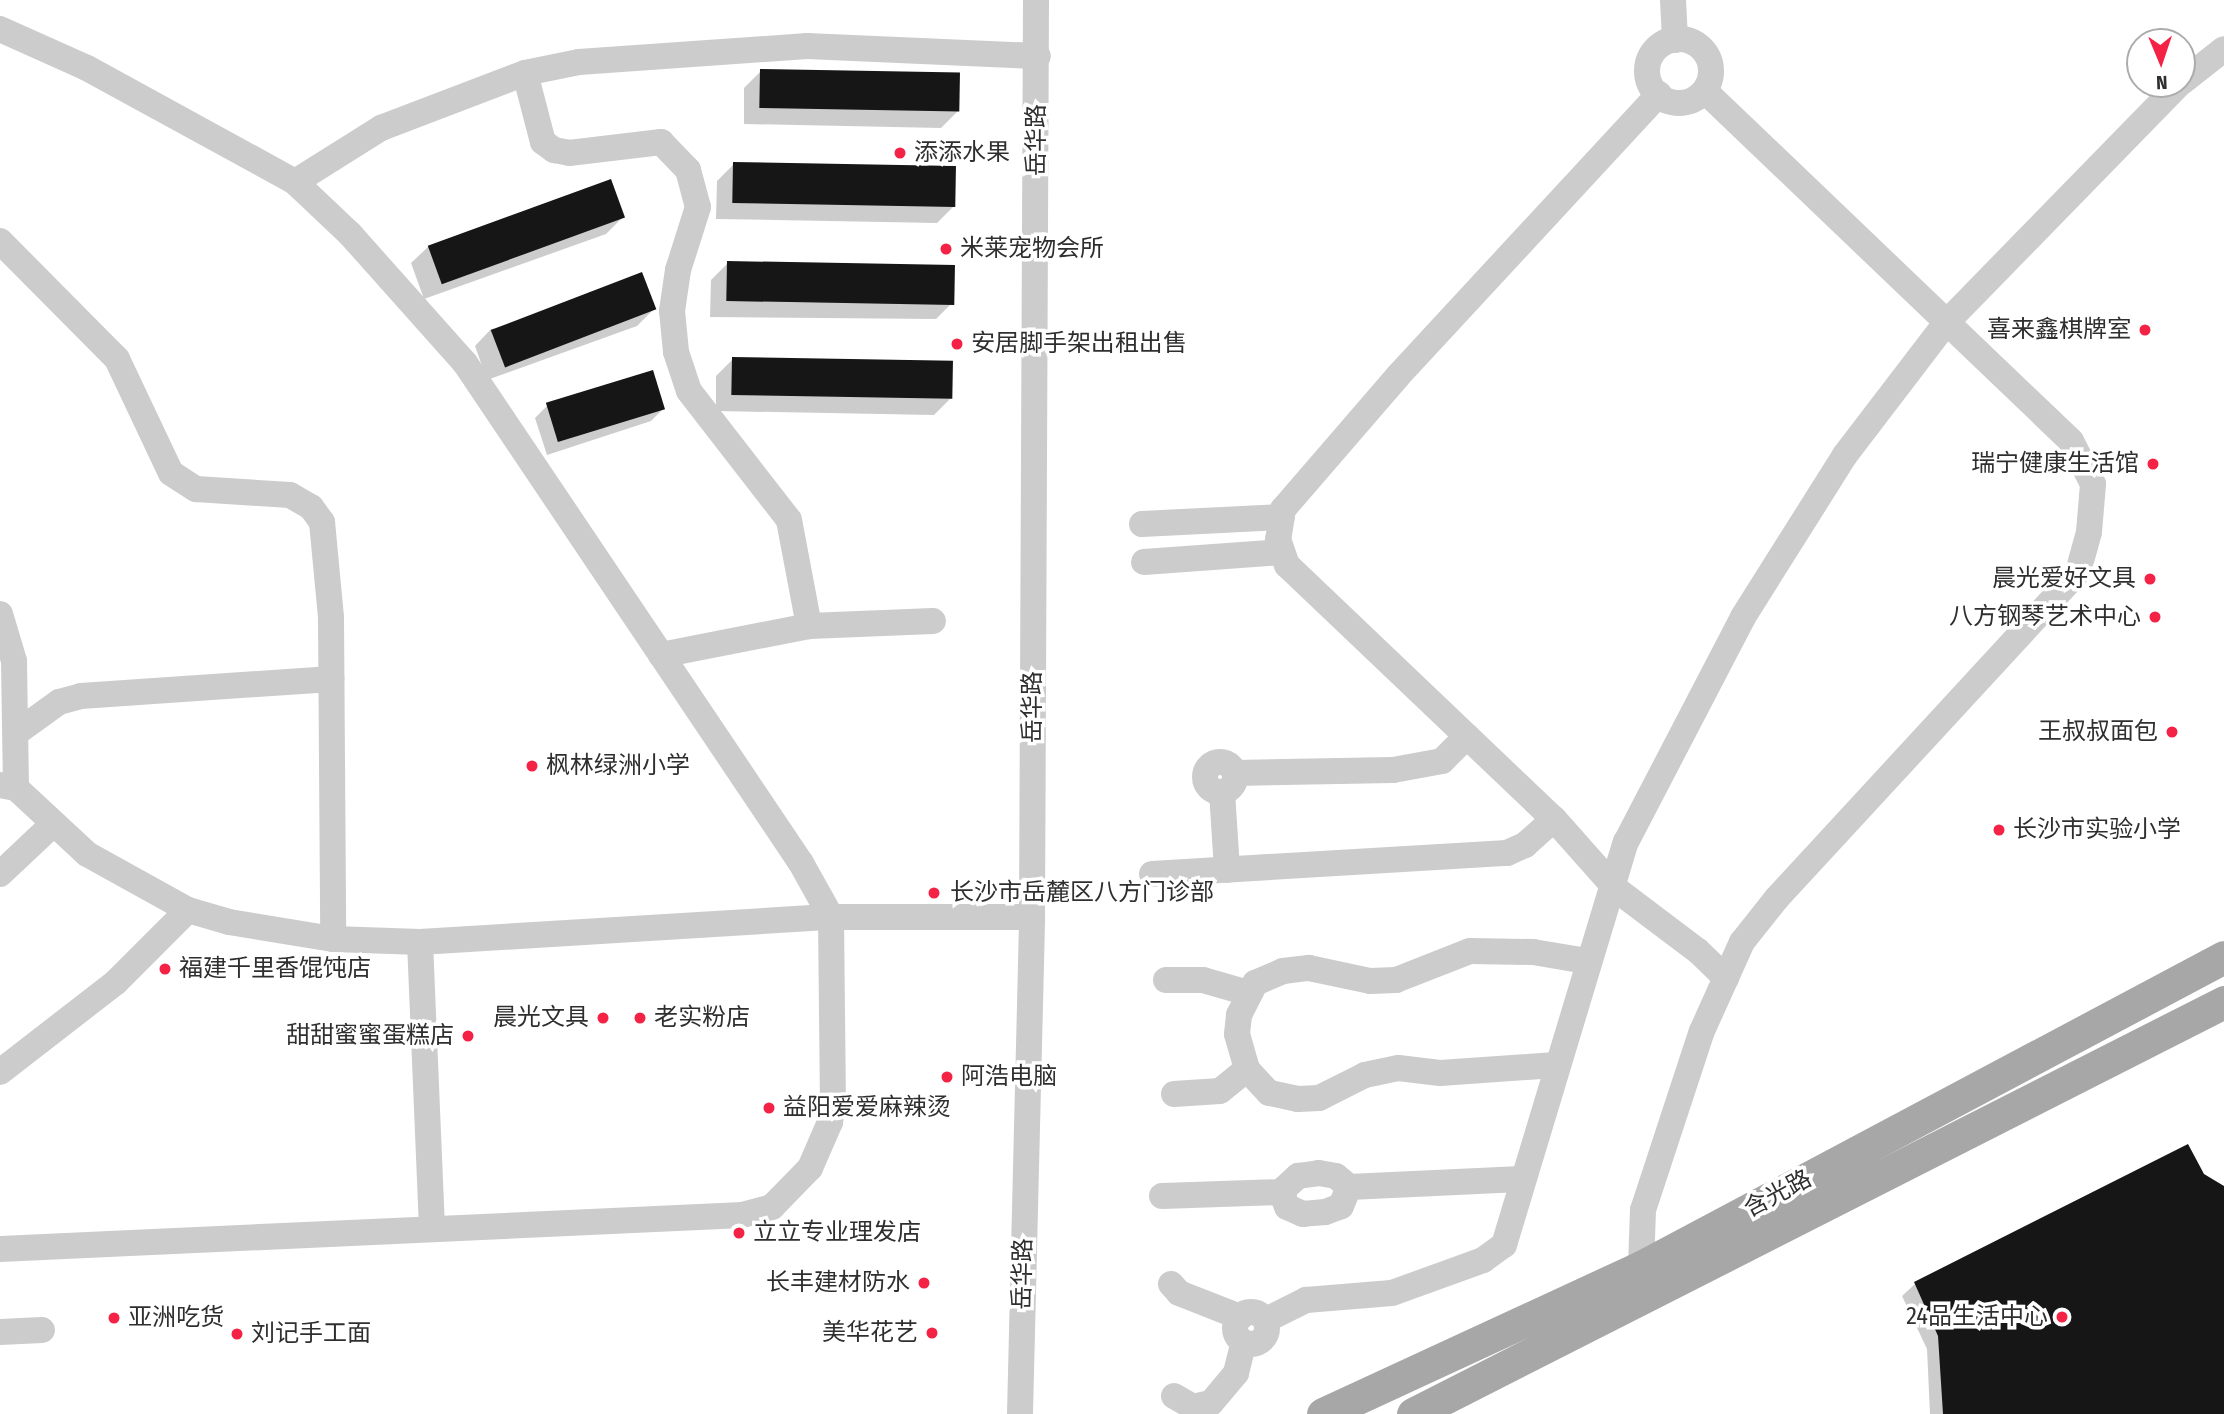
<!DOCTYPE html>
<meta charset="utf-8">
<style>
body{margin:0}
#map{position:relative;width:2224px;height:1414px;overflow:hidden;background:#fff;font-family:"Fira Sans Condensed","Noto Sans SC",sans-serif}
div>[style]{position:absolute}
.shadow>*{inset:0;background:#0003}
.building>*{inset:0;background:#161616;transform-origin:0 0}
.minor>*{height:26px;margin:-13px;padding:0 13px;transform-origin:13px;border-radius:13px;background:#ccc}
.minor>.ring{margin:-13px;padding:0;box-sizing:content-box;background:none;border:26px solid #ccc;border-radius:50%}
.major>*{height:33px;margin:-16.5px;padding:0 16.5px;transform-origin:16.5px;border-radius:16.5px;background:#a7a7a7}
.dots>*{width:19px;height:19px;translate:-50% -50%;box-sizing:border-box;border:4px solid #fff;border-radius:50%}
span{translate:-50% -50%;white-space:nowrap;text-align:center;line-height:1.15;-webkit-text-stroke:7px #fff;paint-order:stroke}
.street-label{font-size:24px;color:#2f2f2f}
.poi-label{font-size:24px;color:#2f2f2f}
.left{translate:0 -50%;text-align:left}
.right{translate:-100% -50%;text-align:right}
.north{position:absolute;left:2126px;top:28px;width:70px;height:70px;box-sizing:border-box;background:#fff;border:2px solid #acacac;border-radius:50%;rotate:178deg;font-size:19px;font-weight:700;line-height:28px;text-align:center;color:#2f2f2f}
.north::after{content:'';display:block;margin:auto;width:24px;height:32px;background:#f42345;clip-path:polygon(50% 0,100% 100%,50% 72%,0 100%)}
</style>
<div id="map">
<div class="shadow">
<div style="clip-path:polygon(761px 71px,958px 111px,941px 128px,744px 124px,744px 88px)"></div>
<div style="clip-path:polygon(734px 164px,954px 206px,937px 223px,716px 219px,717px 181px)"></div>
<div style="clip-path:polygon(623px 217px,606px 234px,424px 299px,411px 263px,428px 247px)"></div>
<div style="clip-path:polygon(728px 263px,953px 302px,936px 319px,710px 317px,711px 280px)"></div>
<div style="clip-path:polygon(654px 309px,637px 326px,487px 380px,475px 346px,491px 329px)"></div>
<div style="clip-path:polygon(733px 359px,951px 398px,934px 415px,716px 411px,716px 376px)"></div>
<div style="clip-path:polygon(547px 406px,663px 409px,651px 421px,547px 455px,535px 418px)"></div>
<div style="clip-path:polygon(2187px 1146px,2202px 1176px,2224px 1188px,2224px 1414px,1930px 1414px,1927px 1349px,1902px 1296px,1915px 1284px)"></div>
</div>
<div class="building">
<div style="left:760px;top:69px;width:200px;height:39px;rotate:1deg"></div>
<div style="left:733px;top:162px;width:223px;height:41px;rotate:1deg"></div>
<div style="left:611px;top:179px;width:41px;height:195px;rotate:70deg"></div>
<div style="left:727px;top:261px;width:228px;height:40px;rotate:1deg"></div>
<div style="left:642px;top:272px;width:40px;height:162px;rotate:69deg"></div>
<div style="left:732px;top:357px;width:221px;height:38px;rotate:1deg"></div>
<div style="left:653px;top:370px;width:41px;height:112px;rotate:73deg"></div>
<div style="clip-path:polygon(2188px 1144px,2204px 1174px,2224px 1186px,2224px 1414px,1943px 1414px,1938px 1336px,1914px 1282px)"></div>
</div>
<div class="minor">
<div style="left:1673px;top:0;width:40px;rotate:87.1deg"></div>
<div style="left:0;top:29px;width:95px;rotate:24.1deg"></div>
<div style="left:87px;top:68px;width:237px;rotate:28.7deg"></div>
<div style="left:295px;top:182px;width:76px;rotate:43.4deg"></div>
<div style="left:350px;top:234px;width:173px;rotate:48.3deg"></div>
<div style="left:465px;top:363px;width:602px;rotate:56.1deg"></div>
<div style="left:801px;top:863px;width:62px;rotate:60.9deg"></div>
<div style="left:831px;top:917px;width:178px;rotate:89.4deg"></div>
<div style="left:833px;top:1095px;width:27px;rotate:96deg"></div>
<div style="left:830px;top:1122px;width:50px;rotate:113.5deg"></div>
<div style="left:810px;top:1168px;width:54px;rotate:134.3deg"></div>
<div style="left:772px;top:1207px;width:30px;rotate:165deg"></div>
<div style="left:743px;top:1215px;width:744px;rotate:177.38deg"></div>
<div class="ring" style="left:1647px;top:39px;width:38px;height:38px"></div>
<div style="left:525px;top:73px;width:71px;rotate:75.4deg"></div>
<div style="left:543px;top:142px;width:14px;rotate:36deg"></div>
<div style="left:554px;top:150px;width:15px;rotate:11deg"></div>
<div style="left:569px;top:153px;width:93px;rotate:-6.8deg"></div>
<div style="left:661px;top:142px;width:39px;rotate:46deg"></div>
<div style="left:688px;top:170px;width:38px;rotate:75deg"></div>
<div style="left:698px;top:207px;width:66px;rotate:107.6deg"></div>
<div style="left:678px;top:270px;width:41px;rotate:98.3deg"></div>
<div style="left:672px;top:311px;width:41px;rotate:84.4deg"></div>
<div style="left:676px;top:352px;width:41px;rotate:71.6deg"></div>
<div style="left:689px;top:391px;width:163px;rotate:52.2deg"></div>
<div style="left:789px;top:520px;width:108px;rotate:79.3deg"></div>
<div style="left:2182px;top:82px;width:53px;rotate:-38.2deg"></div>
<div style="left:1659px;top:94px;width:384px;rotate:132.8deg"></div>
<div style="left:1398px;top:376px;width:176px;rotate:130.8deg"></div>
<div style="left:1283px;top:509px;width:30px;rotate:99deg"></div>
<div style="left:1278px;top:539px;width:28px;rotate:71deg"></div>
<div style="left:1287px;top:565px;width:369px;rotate:43.6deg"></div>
<div style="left:1554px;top:819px;width:95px;rotate:48.4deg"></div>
<div style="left:1617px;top:890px;width:101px;rotate:37deg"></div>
<div style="left:1698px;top:951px;width:39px;rotate:44deg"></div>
<div style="left:295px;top:182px;width:102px;rotate:-32.1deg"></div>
<div style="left:381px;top:128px;width:154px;rotate:-20.9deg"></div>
<div style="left:525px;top:73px;width:55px;rotate:-11.5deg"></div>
<div style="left:579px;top:62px;width:229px;rotate:-4deg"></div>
<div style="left:807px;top:46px;width:231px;rotate:2.5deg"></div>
<div style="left:0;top:241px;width:166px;rotate:45.2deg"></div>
<div style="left:117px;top:359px;width:126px;rotate:64.7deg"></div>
<div style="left:171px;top:473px;width:30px;rotate:33deg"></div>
<div style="left:196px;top:489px;width:94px;rotate:3.7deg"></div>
<div style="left:290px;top:495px;width:24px;rotate:30deg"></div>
<div style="left:311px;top:507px;width:19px;rotate:54deg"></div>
<div style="left:322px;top:522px;width:96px;rotate:84.6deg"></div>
<div style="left:331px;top:618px;width:321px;rotate:89.6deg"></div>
<div style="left:1142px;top:524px;width:140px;rotate:-2.9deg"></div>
<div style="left:1144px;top:562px;width:138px;rotate:-4.1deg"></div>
<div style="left:0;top:614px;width:49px;rotate:73.4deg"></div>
<div style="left:14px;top:661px;width:127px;rotate:89.1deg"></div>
<div style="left:661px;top:655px;width:151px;rotate:-11.1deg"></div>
<div style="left:809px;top:626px;width:124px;rotate:-2.3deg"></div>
<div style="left:16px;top:733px;width:53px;rotate:-35.8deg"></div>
<div style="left:59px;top:702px;width:23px;rotate:-15deg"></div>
<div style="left:81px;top:696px;width:251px;rotate:-3.9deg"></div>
<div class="ring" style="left:1205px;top:762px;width:4px;height:4px"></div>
<div style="left:1236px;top:773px;width:157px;rotate:-1.1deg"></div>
<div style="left:1393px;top:770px;width:50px;rotate:-10.4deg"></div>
<div style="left:1442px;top:761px;width:35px;rotate:-45deg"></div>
<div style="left:0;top:785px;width:16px;rotate:11deg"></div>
<div style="left:16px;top:788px;width:97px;rotate:42.9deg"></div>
<div style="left:87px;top:854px;width:115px;rotate:29deg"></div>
<div style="left:188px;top:910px;width:43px;rotate:16.3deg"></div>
<div style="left:229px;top:922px;width:105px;rotate:9.3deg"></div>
<div style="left:333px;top:939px;width:87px;rotate:2deg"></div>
<div style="left:420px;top:942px;width:412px;rotate:-3.5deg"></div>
<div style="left:831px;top:917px;width:201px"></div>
<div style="left:1222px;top:792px;width:78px;rotate:86.3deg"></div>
<div style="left:0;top:874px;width:73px;rotate:-43.3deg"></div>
<div style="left:1152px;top:874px;width:356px;rotate:-3.4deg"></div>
<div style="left:1507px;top:853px;width:20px;rotate:-24deg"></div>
<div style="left:1525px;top:845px;width:39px;rotate:-42deg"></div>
<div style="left:420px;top:942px;width:287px;rotate:87.6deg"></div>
<div style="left:1166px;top:980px;width:37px"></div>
<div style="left:1203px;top:980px;width:47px;rotate:16.1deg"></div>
<div style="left:1555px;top:1065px;width:115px;rotate:176deg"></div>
<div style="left:1440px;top:1073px;width:42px;rotate:-173.2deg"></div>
<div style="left:1398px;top:1068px;width:34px;rotate:168deg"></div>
<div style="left:1365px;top:1075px;width:51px;rotate:153.4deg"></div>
<div style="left:1319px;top:1098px;width:21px;rotate:177deg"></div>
<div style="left:1298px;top:1099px;width:30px;rotate:-168deg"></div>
<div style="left:1269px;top:1093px;width:33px;rotate:-133deg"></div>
<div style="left:1247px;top:1069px;width:36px;rotate:-106deg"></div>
<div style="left:1237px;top:1034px;width:19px;rotate:-84deg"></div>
<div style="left:1239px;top:1015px;width:36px;rotate:-63deg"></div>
<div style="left:1255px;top:983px;width:30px;rotate:-23deg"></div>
<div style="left:1283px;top:971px;width:26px;rotate:-7deg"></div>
<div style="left:1309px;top:968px;width:62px;rotate:12deg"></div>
<div style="left:1370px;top:981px;width:26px;rotate:-2deg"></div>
<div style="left:1396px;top:980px;width:79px;rotate:-21.4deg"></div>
<div style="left:1470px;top:951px;width:63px;rotate:0.9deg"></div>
<div style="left:1533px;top:952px;width:55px;rotate:9.5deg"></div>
<div style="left:0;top:1072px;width:147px;rotate:-37.8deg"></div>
<div style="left:116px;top:982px;width:102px;rotate:-45deg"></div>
<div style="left:1174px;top:1094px;width:46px;rotate:-3.7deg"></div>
<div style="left:1220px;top:1091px;width:35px;rotate:-39deg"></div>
<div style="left:1349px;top:1187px;width:21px;rotate:113deg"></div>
<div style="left:1341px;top:1206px;width:17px;rotate:159deg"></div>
<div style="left:1325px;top:1212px;width:22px;rotate:175deg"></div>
<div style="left:1303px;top:1214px;width:17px;rotate:-156deg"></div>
<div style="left:1287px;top:1207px;width:12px;rotate:-110deg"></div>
<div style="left:1283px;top:1196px;width:8px;rotate:-76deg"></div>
<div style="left:1285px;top:1188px;width:18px;rotate:-43deg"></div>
<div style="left:1298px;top:1176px;width:21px;rotate:-8deg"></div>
<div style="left:1319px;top:1173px;width:17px;rotate:10deg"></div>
<div style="left:1336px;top:1176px;width:17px;rotate:40deg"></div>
<div style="left:1349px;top:1187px;width:172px;rotate:-2.7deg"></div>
<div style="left:1162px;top:1196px;width:121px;rotate:-1.9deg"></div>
<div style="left:1641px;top:1267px;width:57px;rotate:-88deg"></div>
<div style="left:1643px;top:1210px;width:188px;rotate:-71.8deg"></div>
<div style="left:1702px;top:1031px;width:98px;rotate:-65.8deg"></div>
<div style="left:1742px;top:942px;width:56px;rotate:-51.5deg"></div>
<div style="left:1777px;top:898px;width:444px;rotate:-47.3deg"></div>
<div style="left:2078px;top:572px;width:41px;rotate:-74.6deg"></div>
<div style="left:2089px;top:532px;width:48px;rotate:-85.2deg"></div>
<div style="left:2093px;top:484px;width:48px;rotate:-117.1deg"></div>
<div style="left:2071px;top:441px;width:506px;rotate:-136.28deg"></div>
<div style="left:1171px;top:1284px;width:12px;rotate:48deg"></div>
<div style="left:1179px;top:1293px;width:66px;rotate:21.5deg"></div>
<div class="ring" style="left:1235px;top:1312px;width:6px;height:6px"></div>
<div style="left:1266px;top:1320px;width:45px;rotate:-26.6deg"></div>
<div style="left:1306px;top:1300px;width:86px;rotate:-4.7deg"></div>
<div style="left:1392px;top:1293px;width:97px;rotate:-19.9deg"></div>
<div style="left:1483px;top:1260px;width:26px;rotate:-36deg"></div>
<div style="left:1504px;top:1245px;width:421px;rotate:-73.2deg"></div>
<div style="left:1626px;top:842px;width:254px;rotate:-62.5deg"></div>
<div style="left:1743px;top:617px;width:191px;rotate:-57.8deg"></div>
<div style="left:1845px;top:455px;width:166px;rotate:-52.6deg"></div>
<div style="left:1946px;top:323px;width:334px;rotate:-45.7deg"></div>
<div style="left:0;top:1332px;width:42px;rotate:-2.7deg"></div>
<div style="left:1174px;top:1396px;width:22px;rotate:30deg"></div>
<div style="left:1193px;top:1407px;width:18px;rotate:-13deg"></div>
<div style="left:1211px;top:1403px;width:39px;rotate:-50deg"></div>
<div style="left:1236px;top:1373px;width:32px;rotate:-76deg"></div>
<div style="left:1020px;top:1414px;width:497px;rotate:-88.6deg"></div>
<div style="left:1032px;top:917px;width:917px;rotate:-89.75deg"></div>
</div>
<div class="major">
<div style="left:1323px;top:1414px;width:350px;rotate:-24.8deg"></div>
<div style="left:1641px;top:1267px;width:660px;rotate:-28deg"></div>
<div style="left:1413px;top:1414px;width:910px;rotate:-26.93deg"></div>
</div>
<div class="dots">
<div style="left:900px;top:153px;background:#f42345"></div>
<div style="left:946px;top:249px;background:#f42345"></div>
<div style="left:2145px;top:330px;background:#f42345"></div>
<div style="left:957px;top:344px;background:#f42345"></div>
<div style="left:2153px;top:464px;background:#f42345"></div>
<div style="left:2150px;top:579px;background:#f42345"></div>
<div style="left:2155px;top:617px;background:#f42345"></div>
<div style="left:2172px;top:732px;background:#f42345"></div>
<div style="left:532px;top:766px;background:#f42345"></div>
<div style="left:1999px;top:830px;background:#f42345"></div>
<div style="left:934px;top:893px;background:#f42345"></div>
<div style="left:165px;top:969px;background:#f42345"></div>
<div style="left:603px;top:1018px;background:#f42345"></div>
<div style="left:640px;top:1018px;background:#f42345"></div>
<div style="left:468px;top:1036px;background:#f42345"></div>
<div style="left:947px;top:1077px;background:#f42345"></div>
<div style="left:769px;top:1108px;background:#f42345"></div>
<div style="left:739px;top:1233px;background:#f42345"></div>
<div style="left:924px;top:1283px;background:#f42345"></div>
<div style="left:2062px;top:1317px;background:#f42345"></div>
<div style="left:114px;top:1318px;background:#f42345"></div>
<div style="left:932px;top:1333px;background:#f42345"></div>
<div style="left:237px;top:1334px;background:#f42345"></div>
</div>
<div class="street-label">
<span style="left:1037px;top:140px;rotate:-90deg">岳华路</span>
<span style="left:1033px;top:707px;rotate:-90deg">岳华路</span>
<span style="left:1778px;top:1194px;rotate:-28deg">含光路</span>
<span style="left:1023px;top:1274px;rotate:-89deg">岳华路</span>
</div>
<div class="poi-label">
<span class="left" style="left:914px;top:153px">添添水果</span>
<span class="left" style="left:960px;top:249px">米莱宠物会所</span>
<span class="right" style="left:2131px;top:330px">喜来鑫棋牌室</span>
<span class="left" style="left:971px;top:344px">安居脚手架出租出售</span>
<span class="right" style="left:2139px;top:464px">瑞宁健康生活馆</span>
<span class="right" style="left:2136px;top:579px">晨光爱好文具</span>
<span class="right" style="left:2141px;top:617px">八方钢琴艺术中心</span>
<span class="right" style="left:2158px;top:732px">王叔叔面包</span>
<span class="left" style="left:546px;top:766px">枫林绿洲小学</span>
<span class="left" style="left:2013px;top:830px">长沙市实验小学</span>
<span class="left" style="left:950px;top:893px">长沙市岳麓区八方门诊部</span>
<span class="left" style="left:179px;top:969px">福建千里香馄饨店</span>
<span class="right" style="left:589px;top:1018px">晨光文具</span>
<span class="left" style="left:654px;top:1018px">老实粉店</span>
<span class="right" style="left:454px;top:1036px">甜甜蜜蜜蛋糕店</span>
<span class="left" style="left:961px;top:1077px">阿浩电脑</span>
<span class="left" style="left:783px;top:1108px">益阳爱爱麻辣烫</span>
<span class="left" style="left:753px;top:1233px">立立专业理发店</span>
<span class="right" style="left:910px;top:1283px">长丰建材防水</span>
<span class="right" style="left:2048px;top:1317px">24品生活中心</span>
<span class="left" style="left:128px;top:1318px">亚洲吃货</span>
<span class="right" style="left:918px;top:1333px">美华花艺</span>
<span class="left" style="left:251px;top:1334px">刘记手工面</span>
</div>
<div class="north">N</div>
</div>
